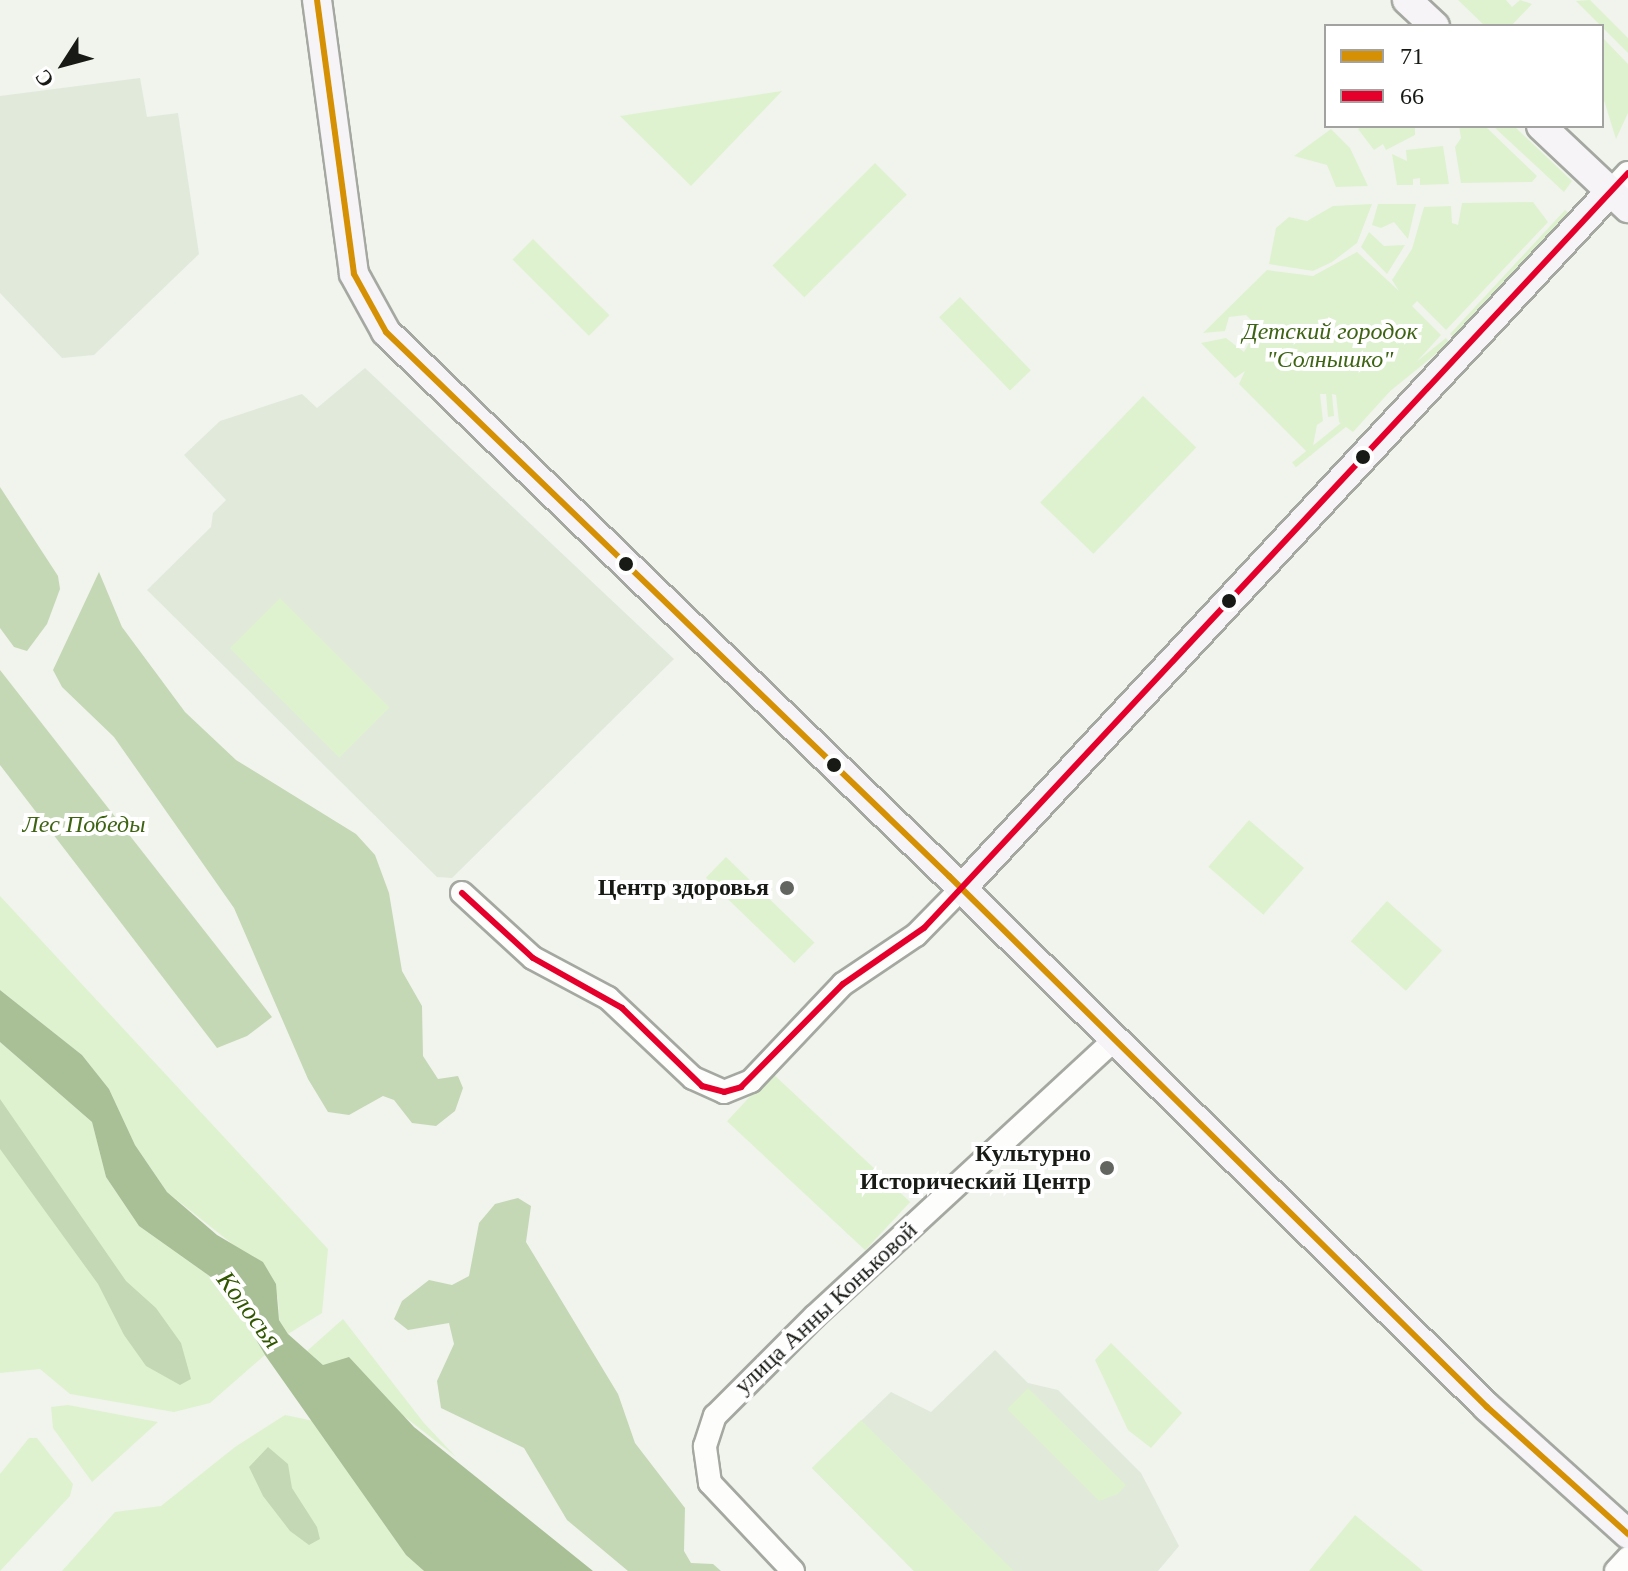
<!DOCTYPE html>
<meta charset="utf-8">
<style>
body{margin:0}
#map{position:relative;width:1628px;height:1571px;overflow:hidden;background:#f0f4ec;font-family:Georgia,serif}
div>[style]{position:absolute}
.built>*{inset:0;background:#e1e9db}
.green>*{inset:0;background:#dff2d0;transform-origin:0 0}
.forest>*{inset:0;background:#c5d8b5}
.water>*{inset:0;background:#a9c097}
.roads{filter:drop-shadow(2px 0 #a4a8a1) drop-shadow(-2px 0 #a4a8a1) drop-shadow(0 2px #a4a8a1) drop-shadow(0 -2px #a4a8a1)}
.minor>*{height:22px;margin:-11px;padding:0 11px;transform-origin:11px;border-radius:11px;background:#fdfdfc}
.major>*{height:28px;margin:-14px;padding:0 14px;transform-origin:14px;border-radius:14px;background:#f6f4f7}
.bus-1>*{height:6px;margin:-3px;padding:0 3px;transform-origin:3px;border-radius:3px;background:#d59103}
.bus-2>*{height:6px;margin:-3px;padding:0 3px;transform-origin:3px;border-radius:3px;background:#e4002b}
.dots>*{width:22px;height:22px;translate:-50% -50%;box-sizing:border-box;border:4px solid #fff;border-radius:50%}
span{translate:-50% -50%;white-space:nowrap;text-align:center;line-height:1.15;-webkit-text-stroke:8px #fff;paint-order:stroke}
.park-label{font-size:24px;color:#3e6413;font-style:italic}
.poi-label{font-size:24px;color:#171a15;font-weight:700}
.right{translate:-100% -50%;text-align:right}
.street-label{font-size:24px;color:#171a15}
.water-label{font-size:26px;color:#315600;font-style:italic}
.legend{position:absolute;left:1324px;top:24px;width:280px;height:104px;box-sizing:border-box;background:#fff;border:2px solid #a2a3a1;margin:0;padding:10px 14px;list-style:none;font-size:24px;color:#171a15}
.legend li{display:flex;align-items:center;gap:16px;height:40px}
.legend b{width:40px;border:2px solid #a2a3a1}
.north{position:absolute;left:24px;top:24px;width:80px;height:80px;-webkit-text-stroke:6px #fff;paint-order:stroke;rotate:234deg;font-size:22px;font-weight:700;line-height:32px;text-align:center;color:#171a15}
.north::after{content:'';display:block;margin:auto;width:28px;height:36px;background:#171a15;clip-path:polygon(50% 0,100% 100%,50% 72%,0 100%)}
</style>
<div id="map">
<div class="built">
<div style="clip-path:polygon(140px 78px,147px 117px,178px 113px,199px 254px,94px 355px,62px 358px,0 293px,0 96px)"></div>
<div style="clip-path:polygon(365px 368px,674px 659px,452px 878px,437px 877px,147px 590px,211px 527px,213px 513px,226px 500px,184px 455px,220px 421px,302px 394px,317px 408px)"></div>
<div style="clip-path:polygon(995px 1350px,1028px 1383px,1058px 1390px,1141px 1473px,1179px 1546px,1158px 1571px,914px 1571px,812px 1468px,891px 1392px,931px 1412px)"></div>
</div>
<div class="green">
<div style="clip-path:polygon(1458px 0,1506px 0,1512px 7px,1520px 0,1532px 4px,1511px 26px,1485px 26px)"></div>
<div style="clip-path:polygon(1590px 0,1628px 38px,1628px 53px,1576px 1px)"></div>
<div style="clip-path:polygon(1602px 37px,1628px 64px,1628px 113px,1616px 139px,1602px 94px)"></div>
<div style="clip-path:polygon(782px 91px,691px 186px,620px 116px)"></div>
<div style="clip-path:polygon(1362px 126px,1415px 126px,1415px 135px,1386px 150px,1383px 144px,1374px 150px,1358px 129px)"></div>
<div style="clip-path:polygon(1459px 126px,1485px 126px,1537px 176px,1532px 182px,1461px 183px,1455px 147px,1461px 138px)"></div>
<div style="clip-path:polygon(1493px 126px,1514px 126px,1572px 181px,1564px 192px)"></div>
<div style="clip-path:polygon(1331px 129px,1350px 148px,1368px 186px,1336px 187px,1327px 165px,1294px 156px)"></div>
<div style="clip-path:polygon(1443px 146px,1449px 184px,1420px 185px,1420px 178px,1413px 179px,1413px 185px,1397px 185px,1392px 154px,1407px 161px,1406px 150px)"></div>
<div style="left:875px;top:163px;width:45px;height:145px;rotate:45deg"></div>
<div style="clip-path:polygon(1533px 202px,1548px 222px,1446px 330px,1417px 301px,1412px 306px,1441px 335px,1353px 432px,1339px 422px,1336px 395px,1332px 394px,1334px 416px,1328px 417px,1326px 394px,1320px 394px,1323px 421px,1317px 425px,1311px 456px,1239px 384px,1245px 371px,1235px 378px,1201px 343px,1226px 338px,1244px 352px,1258px 327px,1246px 315px,1229px 317px,1225px 331px,1203px 333px,1267px 270px,1313px 276px,1357px 252px,1399px 291px,1392px 280px,1412px 249px,1424px 207px,1451px 206px,1452px 223px,1458px 225px,1462px 203px)"></div>
<div style="clip-path:polygon(1372px 204px,1357px 243px,1332px 262px,1313px 271px,1269px 264px,1276px 228px,1289px 217px,1307px 221px,1333px 206px)"></div>
<div style="clip-path:polygon(1378px 204px,1416px 204px,1408px 239px,1394px 222px,1381px 228px,1372px 225px)"></div>
<div style="clip-path:polygon(1565px 210px,1571px 215px,1455px 338px,1450px 334px)"></div>
<div style="clip-path:polygon(1369px 232px,1384px 246px,1405px 245px,1387px 274px,1361px 247px)"></div>
<div style="left:533px;top:239px;width:108px;height:29px;rotate:45deg"></div>
<div style="left:960px;top:297px;width:102px;height:29px;rotate:46deg"></div>
<div style="left:1446px;top:338px;width:6px;height:198px;rotate:51deg"></div>
<div style="left:1143px;top:396px;width:74px;height:148px;rotate:44deg"></div>
<div style="left:280px;top:598px;width:155px;height:71px;rotate:45deg"></div>
<div style="left:1249px;top:820px;width:73px;height:62px;rotate:41deg"></div>
<div style="left:726px;top:857px;width:123px;height:29px;rotate:44deg"></div>
<div style="clip-path:polygon(0 896px,328px 1249px,322px 1313px,288px 1334px,279px 1320px,278px 1298px,236px 1247px,167px 1192px,135px 1145px,109px 1089px,82px 1055px,0 990px)"></div>
<div style="left:1387px;top:901px;width:74px;height:54px;rotate:42deg"></div>
<div style="clip-path:polygon(0 1042px,92px 1122px,106px 1177px,139px 1226px,225px 1287px,265px 1355px,210px 1403px,174px 1412px,70px 1394px,40px 1369px,0 1373px)"></div>
<div style="left:772px;top:1073px;width:189px;height:66px;rotate:43deg"></div>
<div style="clip-path:polygon(343px 1319px,424px 1423px,456px 1457px,336px 1363px,323px 1365px,307px 1351px)"></div>
<div style="clip-path:polygon(1111px 1343px,1182px 1413px,1151px 1448px,1128px 1430px,1095px 1360px)"></div>
<div style="clip-path:polygon(1028px 1388px,1126px 1485px,1118px 1494px,1099px 1501px,1007px 1409px)"></div>
<div style="clip-path:polygon(68px 1405px,158px 1422px,92px 1482px,53px 1428px,51px 1407px)"></div>
<div style="clip-path:polygon(285px 1415px,314px 1421px,406px 1555px,424px 1571px,62px 1571px,115px 1512px,161px 1506px,235px 1447px)"></div>
<div style="clip-path:polygon(861px 1420px,1014px 1571px,914px 1571px,812px 1468px)"></div>
<div style="clip-path:polygon(29px 1438px,37px 1438px,73px 1484px,70px 1496px,0 1571px,0 1474px)"></div>
<div style="clip-path:polygon(1355px 1515px,1423px 1571px,1309px 1571px)"></div>
</div>
<div class="forest">
<div style="clip-path:polygon(0 487px,58px 576px,60px 589px,47px 624px,27px 651px,14px 647px,0 628px)"></div>
<div style="clip-path:polygon(99px 572px,122px 627px,185px 712px,236px 760px,356px 834px,375px 855px,389px 893px,402px 971px,422px 1006px,423px 1056px,438px 1079px,458px 1076px,463px 1088px,455px 1111px,436px 1126px,412px 1123px,394px 1100px,383px 1096px,349px 1115px,328px 1112px,308px 1079px,234px 908px,114px 737px,62px 687px,53px 670px)"></div>
<div style="clip-path:polygon(0 670px,272px 1017px,247px 1036px,217px 1048px,0 765px)"></div>
<div style="clip-path:polygon(0 1099px,126px 1281px,156px 1308px,181px 1343px,191px 1379px,180px 1385px,146px 1366px,124px 1335px,98px 1284px,0 1149px)"></div>
<div style="clip-path:polygon(518px 1198px,531px 1206px,526px 1242px,618px 1394px,635px 1443px,685px 1508px,684px 1551px,691px 1563px,713px 1564px,721px 1571px,628px 1571px,567px 1520px,524px 1448px,441px 1408px,437px 1381px,454px 1344px,449px 1323px,408px 1330px,394px 1319px,402px 1301px,429px 1280px,452px 1285px,469px 1276px,479px 1223px,495px 1204px)"></div>
<div style="clip-path:polygon(268px 1447px,288px 1464px,292px 1488px,317px 1527px,320px 1539px,309px 1545px,290px 1531px,263px 1496px,249px 1467px)"></div>
</div>
<div class="water">
<div style="clip-path:polygon(0 990px,82px 1055px,109px 1089px,135px 1145px,167px 1192px,217px 1235px,263px 1262px,276px 1284px,279px 1320px,288px 1334px,323px 1365px,349px 1357px,414px 1427px,593px 1571px,424px 1571px,406px 1555px,265px 1355px,225px 1287px,139px 1226px,106px 1177px,92px 1122px,0 1042px)"></div>
</div>
<div class="roads">
<div class="minor">
<div style="left:1610px;top:192px;width:26px;rotate:-47deg"></div>
<div style="left:462px;top:893px;width:96px;rotate:42.5deg"></div>
<div style="left:533px;top:958px;width:85px;rotate:28.1deg"></div>
<div style="left:608px;top:998px;width:117px;rotate:43.3deg"></div>
<div style="left:693px;top:1078px;width:34px;rotate:24deg"></div>
<div style="left:724px;top:1092px;width:29px;rotate:-22deg"></div>
<div style="left:751px;top:1081px;width:134px;rotate:-46.5deg"></div>
<div style="left:843px;top:984px;width:88px;rotate:-33.9deg"></div>
<div style="left:916px;top:935px;width:66px;rotate:-45.6deg"></div>
<div style="left:793px;top:1571px;width:121px;rotate:-133.3deg"></div>
<div style="left:710px;top:1483px;width:37px;rotate:-98deg"></div>
<div style="left:705px;top:1446px;width:32px;rotate:-72deg"></div>
<div style="left:715px;top:1416px;width:141px;rotate:-45deg"></div>
<div style="left:815px;top:1316px;width:407px;rotate:-42.7deg"></div>
<div style="left:1616px;top:1571px;width:18px;rotate:-47deg"></div>
</div>
<div class="major">
<div style="left:317px;top:0;width:276px;rotate:82.3deg"></div>
<div style="left:354px;top:274px;width:66px;rotate:61.1deg"></div>
<div style="left:386px;top:332px;width:783px;rotate:44.02deg"></div>
<div style="left:949px;top:876px;width:756px;rotate:44.62deg"></div>
<div style="left:1487px;top:1407px;width:190px;rotate:42deg"></div>
<div style="left:1407px;top:0;width:38px;rotate:43deg"></div>
<div style="left:1541px;top:126px;width:120px;rotate:43.3deg"></div>
<div style="left:962px;top:888px;width:951px;rotate:-47.05deg"></div>
</div>
</div>
<div class="bus-1">
<div style="left:317px;top:0;width:276px;rotate:82.3deg"></div>
<div style="left:354px;top:274px;width:66px;rotate:61.1deg"></div>
<div style="left:386px;top:332px;width:783px;rotate:44.02deg"></div>
<div style="left:949px;top:876px;width:756px;rotate:44.62deg"></div>
<div style="left:1487px;top:1407px;width:190px;rotate:42deg"></div>
</div>
<div class="bus-2">
<div style="left:462px;top:893px;width:96px;rotate:42.5deg"></div>
<div style="left:533px;top:958px;width:102px;rotate:29.3deg"></div>
<div style="left:622px;top:1008px;width:112px;rotate:44.3deg"></div>
<div style="left:702px;top:1086px;width:23px;rotate:15deg"></div>
<div style="left:724px;top:1092px;width:18px;rotate:-16deg"></div>
<div style="left:741px;top:1087px;width:145px;rotate:-45.3deg"></div>
<div style="left:843px;top:984px;width:98px;rotate:-34.7deg"></div>
<div style="left:924px;top:928px;width:1032px;rotate:-47deg"></div>
</div>
<div class="dots">
<div style="left:1363px;top:457px;background:#171a15"></div>
<div style="left:626px;top:564px;background:#171a15"></div>
<div style="left:1229px;top:601px;background:#171a15"></div>
<div style="left:834px;top:765px;background:#171a15"></div>
<div style="left:787px;top:888px;background:#636660"></div>
<div style="left:1107px;top:1168px;background:#636660"></div>
</div>
<div class="park-label">
<span style="left:1330px;top:346px">Детский городок<br>"Солнышко"</span>
<span style="left:84px;top:825px">Лес Победы</span>
</div>
<div class="poi-label">
<span class="right" style="left:769px;top:888px">Центр здоровья</span>
<span class="right" style="left:1091px;top:1168px">Культурно<br>Исторический Центр</span>
</div>
<div class="street-label">
<span style="left:826px;top:1308px;rotate:-43deg">улица Анны Коньковой</span>
</div>
<div class="water-label">
<span style="left:249px;top:1310px;rotate:53deg">Колосья</span>
</div>
<ul class="legend">
<li><b style="height:10px;background:#d59103"></b>71</li>
<li><b style="height:10px;background:#e4002b"></b>66</li>
</ul>
<div class="north">С</div>
</div>
